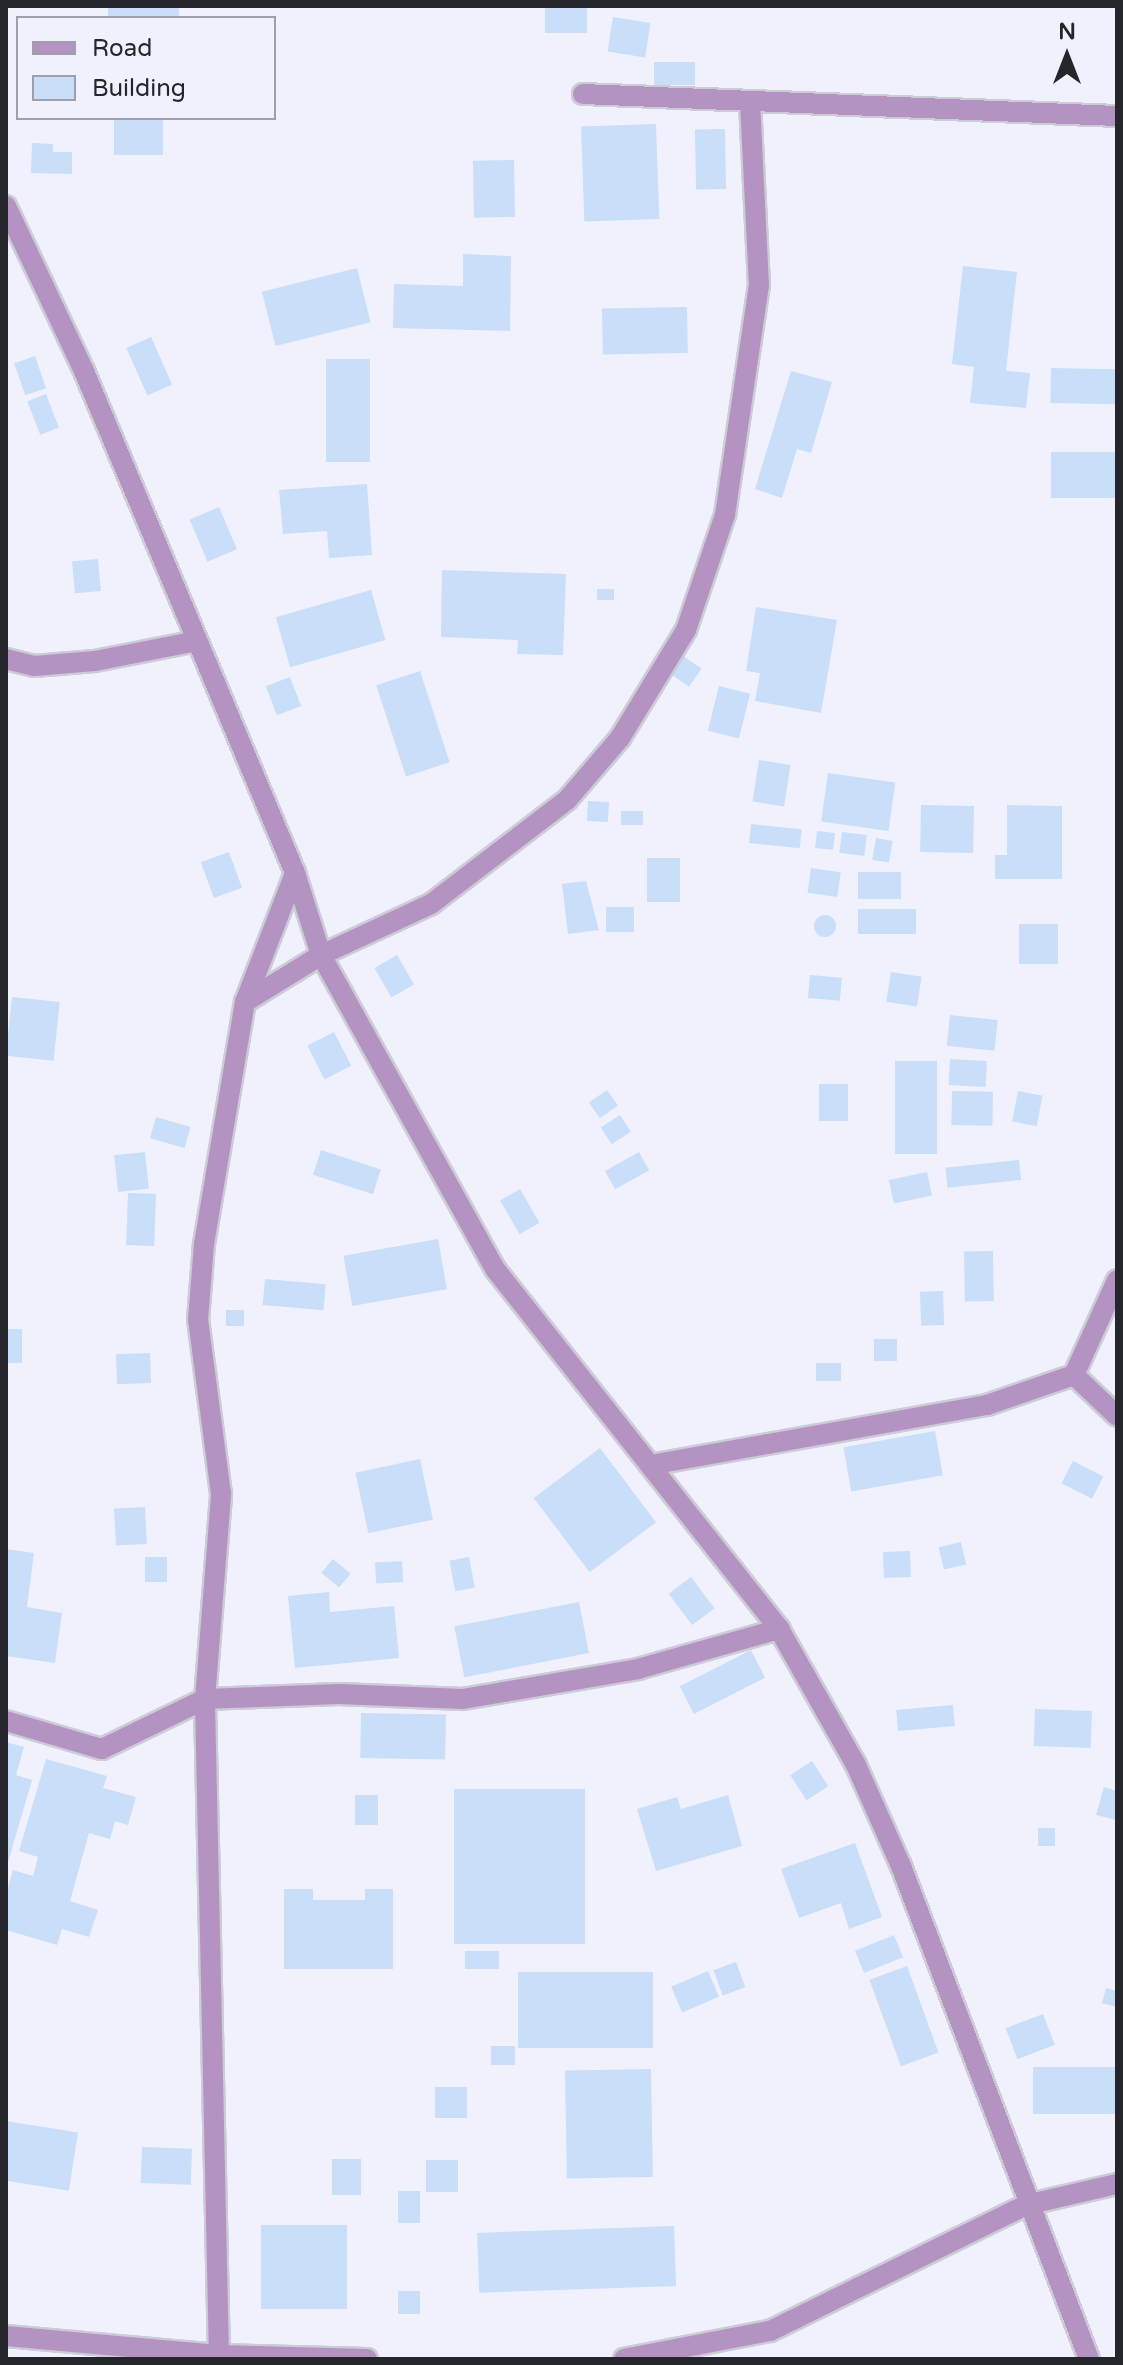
<!DOCTYPE html>
<style>
body{margin:0}
#map{position:relative;width:1123px;height:2365px;overflow:hidden;background:#f1f1fd;font-family:"Varela Round",sans-serif}
div>[style]{position:absolute}
.building>*{inset:0;background:#c8def9;transform-origin:0 0}
.round{border-radius:50%}
.roads{filter:drop-shadow(2px 0 #ccccd7) drop-shadow(-2px 0 #ccccd7) drop-shadow(0 2px #ccccd7) drop-shadow(0 -2px #ccccd7)}
.minor>*{height:20px;margin:-10px;padding:0 10px;transform-origin:10px;border-radius:10px;background:#b493c2}
span{translate:-50% -50%;white-space:nowrap;text-align:center;line-height:1.15;-webkit-text-stroke:8px #f1f1fd;paint-order:stroke}
.frame{position:absolute;inset:0;border:8px solid #25252c;pointer-events:none}
.legend{position:absolute;left:16px;top:16px;width:260px;height:104px;box-sizing:border-box;background:#f1f1fd;border:2px solid #9f9fa9;margin:0;padding:10px 14px;list-style:none;font-size:24px;color:#25252c}
.legend li{display:flex;align-items:center;gap:16px;height:40px}
.legend b{width:40px;border:2px solid #9f9fa9}
.north{position:absolute;left:1027px;top:16px;width:80px;height:80px;-webkit-text-stroke:6px #f1f1fd;paint-order:stroke;rotate:0deg;font-size:22px;font-weight:700;line-height:32px;text-align:center;color:#25252c}
.north::after{content:'';display:block;margin:auto;width:28px;height:36px;background:#25252c;clip-path:polygon(50% 0,100% 100%,50% 72%,0 100%)}
</style>
<div id="map">
<div class="building">
<div style="left:108px;top:6px;width:71px;height:12px"></div>
<div style="left:545px;top:6px;width:42px;height:27px"></div>
<div style="left:613px;top:17px;width:38px;height:35px;rotate:9deg"></div>
<div style="left:654px;top:62px;width:41px;height:23px"></div>
<div style="left:114px;top:118px;width:49px;height:37px"></div>
<div style="left:656px;top:124px;width:95px;height:75px;rotate:88deg"></div>
<div style="left:725px;top:129px;width:60px;height:30px;rotate:89deg"></div>
<div style="clip-path:polygon(32px 143px,53px 144px,53px 152px,72px 152px,72px 174px,31px 173px)"></div>
<div style="left:514px;top:160px;width:57px;height:41px;rotate:89deg"></div>
<div style="clip-path:polygon(463px 254px,511px 256px,510px 331px,393px 328px,394px 284px,463px 286px)"></div>
<div style="clip-path:polygon(963px 266px,1017px 272px,1006px 371px,1030px 373px,1026px 408px,970px 403px,974px 367px,952px 364px)"></div>
<div style="left:357px;top:268px;width:56px;height:98px;rotate:76deg"></div>
<div style="left:687px;top:307px;width:46px;height:85px;rotate:89deg"></div>
<div style="left:151px;top:337px;width:52px;height:27px;rotate:66deg"></div>
<div style="left:35px;top:356px;width:34px;height:22px;rotate:71deg"></div>
<div style="left:326px;top:359px;width:44px;height:103px"></div>
<div style="left:1051px;top:368px;width:66px;height:35px;rotate:1deg"></div>
<div style="clip-path:polygon(791px 371px,832px 382px,811px 453px,797px 449px,782px 498px,755px 489px)"></div>
<div style="left:46px;top:394px;width:36px;height:20px;rotate:69deg"></div>
<div style="left:1117px;top:452px;width:46px;height:66px;rotate:90deg"></div>
<div style="clip-path:polygon(367px 484px,372px 555px,329px 558px,327px 531px,283px 534px,279px 490px)"></div>
<div style="left:219px;top:507px;width:46px;height:32px;rotate:67deg"></div>
<div style="left:98px;top:559px;width:32px;height:26px;rotate:85deg"></div>
<div style="clip-path:polygon(442px 570px,566px 574px,563px 655px,517px 654px,518px 640px,441px 637px)"></div>
<div style="left:597px;top:589px;width:17px;height:11px"></div>
<div style="left:371px;top:590px;width:52px;height:99px;rotate:74deg"></div>
<div style="clip-path:polygon(756px 607px,837px 620px,821px 713px,755px 701px,760px 673px,746px 671px)"></div>
<div style="left:682px;top:655px;width:24px;height:22px;rotate:35deg"></div>
<div style="left:420px;top:671px;width:96px;height:46px;rotate:72deg"></div>
<div style="left:290px;top:677px;width:31px;height:26px;rotate:69deg"></div>
<div style="left:719px;top:686px;width:32px;height:46px;rotate:14deg"></div>
<div style="left:759px;top:760px;width:32px;height:42px;rotate:9deg"></div>
<div style="left:828px;top:773px;width:68px;height:49px;rotate:8deg"></div>
<div style="left:588px;top:801px;width:21px;height:20px;rotate:3deg"></div>
<div style="left:921px;top:805px;width:53px;height:47px;rotate:1deg"></div>
<div style="clip-path:polygon(1007px 805px,1062px 806px,1062px 879px,995px 879px,995px 855px,1007px 855px)"></div>
<div style="left:621px;top:811px;width:22px;height:14px"></div>
<div style="left:751px;top:824px;width:51px;height:19px;rotate:6deg"></div>
<div style="left:817px;top:831px;width:18px;height:17px;rotate:6deg"></div>
<div style="left:842px;top:832px;width:25px;height:21px;rotate:7deg"></div>
<div style="left:876px;top:838px;width:17px;height:22px;rotate:10deg"></div>
<div style="left:229px;top:852px;width:38px;height:30px;rotate:70deg"></div>
<div style="left:647px;top:858px;width:33px;height:44px"></div>
<div style="left:811px;top:868px;width:30px;height:25px;rotate:8deg"></div>
<div style="left:858px;top:872px;width:43px;height:27px"></div>
<div style="clip-path:polygon(586px 881px,599px 930px,568px 934px,562px 884px)"></div>
<div style="left:606px;top:907px;width:28px;height:25px"></div>
<div style="left:858px;top:909px;width:58px;height:25px"></div>
<div class="round" style="left:814px;top:915px;width:22px;height:22px"></div>
<div style="left:1019px;top:924px;width:39px;height:40px"></div>
<div style="left:397px;top:955px;width:34px;height:26px;rotate:60deg"></div>
<div style="left:891px;top:972px;width:31px;height:30px;rotate:9deg"></div>
<div style="left:810px;top:975px;width:32px;height:23px;rotate:5deg"></div>
<div style="left:12px;top:997px;width:48px;height:59px;rotate:6deg"></div>
<div style="left:950px;top:1015px;width:48px;height:31px;rotate:6deg"></div>
<div style="left:334px;top:1032px;width:38px;height:30px;rotate:63deg"></div>
<div style="left:950px;top:1059px;width:37px;height:26px;rotate:3deg"></div>
<div style="left:895px;top:1061px;width:42px;height:93px"></div>
<div style="left:819px;top:1084px;width:29px;height:37px"></div>
<div style="left:607px;top:1090px;width:19px;height:22px;rotate:55deg"></div>
<div style="left:952px;top:1091px;width:41px;height:34px;rotate:1deg"></div>
<div style="left:1018px;top:1091px;width:25px;height:31px;rotate:11deg"></div>
<div style="left:620px;top:1115px;width:20px;height:23px;rotate:57deg"></div>
<div style="left:156px;top:1117px;width:36px;height:22px;rotate:16deg"></div>
<div style="left:321px;top:1150px;width:63px;height:26px;rotate:18deg"></div>
<div style="left:145px;top:1152px;width:37px;height:31px;rotate:84deg"></div>
<div style="left:639px;top:1152px;width:21px;height:39px;rotate:61deg"></div>
<div style="left:1019px;top:1160px;width:20px;height:74px;rotate:84deg"></div>
<div style="left:927px;top:1172px;width:24px;height:39px;rotate:78deg"></div>
<div style="left:520px;top:1189px;width:39px;height:23px;rotate:60deg"></div>
<div style="left:128px;top:1193px;width:28px;height:52px;rotate:2deg"></div>
<div style="left:438px;top:1239px;width:51px;height:96px;rotate:80deg"></div>
<div style="left:993px;top:1251px;width:50px;height:29px;rotate:89deg"></div>
<div style="left:265px;top:1279px;width:61px;height:26px;rotate:5deg"></div>
<div style="left:943px;top:1291px;width:34px;height:23px;rotate:88deg"></div>
<div style="left:244px;top:1310px;width:16px;height:18px;rotate:90deg"></div>
<div style="left:6px;top:1329px;width:16px;height:34px"></div>
<div style="left:874px;top:1339px;width:23px;height:22px"></div>
<div style="left:150px;top:1353px;width:30px;height:34px;rotate:88deg"></div>
<div style="left:841px;top:1363px;width:18px;height:25px;rotate:90deg"></div>
<div style="left:935px;top:1431px;width:45px;height:93px;rotate:80deg"></div>
<div style="left:600px;top:1448px;width:93px;height:83px;rotate:53deg"></div>
<div style="left:420px;top:1459px;width:62px;height:66px;rotate:78deg"></div>
<div style="left:1073px;top:1461px;width:34px;height:25px;rotate:27deg"></div>
<div style="left:145px;top:1507px;width:37px;height:31px;rotate:87deg"></div>
<div style="left:961px;top:1542px;width:23px;height:23px;rotate:77deg"></div>
<div style="clip-path:polygon(6px 1549px,34px 1553px,27px 1607px,62px 1613px,55px 1663px,6px 1656px)"></div>
<div style="left:910px;top:1551px;width:26px;height:27px;rotate:88deg"></div>
<div style="left:145px;top:1557px;width:22px;height:25px"></div>
<div style="left:469px;top:1557px;width:31px;height:20px;rotate:79deg"></div>
<div style="left:333px;top:1559px;width:23px;height:18px;rotate:40deg"></div>
<div style="left:402px;top:1561px;width:21px;height:27px;rotate:87deg"></div>
<div style="left:691px;top:1577px;width:39px;height:28px;rotate:53deg"></div>
<div style="clip-path:polygon(329px 1592px,330px 1612px,394px 1606px,399px 1658px,295px 1668px,288px 1596px)"></div>
<div style="left:579px;top:1602px;width:52px;height:127px;rotate:79deg"></div>
<div style="left:751px;top:1650px;width:31px;height:80px;rotate:63deg"></div>
<div style="left:953px;top:1705px;width:21px;height:57px;rotate:85deg"></div>
<div style="left:1035px;top:1709px;width:57px;height:37px;rotate:2deg"></div>
<div style="left:361px;top:1713px;width:85px;height:45px;rotate:1deg"></div>
<div style="clip-path:polygon(6px 1742px,24px 1747px,16px 1775px,32px 1780px,7px 1866px)"></div>
<div style="clip-path:polygon(46px 1759px,107px 1776px,103px 1788px,136px 1797px,128px 1825px,115px 1821px,110px 1839px,89px 1833px,70px 1901px,98px 1910px,89px 1937px,62px 1929px,57px 1945px,6px 1930px,6px 1895px,13px 1870px,33px 1876px,38px 1857px,19px 1851px)"></div>
<div style="left:812px;top:1761px;width:30px;height:26px;rotate:57deg"></div>
<div style="clip-path:polygon(1104px 1787px,1117px 1791px,1116px 1820px,1096px 1815px)"></div>
<div style="left:454px;top:1789px;width:131px;height:155px"></div>
<div style="left:355px;top:1795px;width:23px;height:30px"></div>
<div style="clip-path:polygon(728px 1795px,742px 1846px,656px 1871px,637px 1809px,677px 1797px,681px 1809px)"></div>
<div style="left:1038px;top:1828px;width:17px;height:18px"></div>
<div style="clip-path:polygon(855px 1843px,882px 1917px,849px 1929px,841px 1903px,799px 1918px,781px 1869px)"></div>
<div style="clip-path:polygon(284px 1889px,313px 1889px,313px 1900px,365px 1900px,365px 1889px,393px 1889px,393px 1969px,284px 1969px)"></div>
<div style="left:894px;top:1935px;width:24px;height:42px;rotate:68deg"></div>
<div style="left:465px;top:1951px;width:34px;height:18px"></div>
<div style="left:736px;top:1962px;width:27px;height:24px;rotate:70deg"></div>
<div style="left:907px;top:1966px;width:92px;height:40px;rotate:70deg"></div>
<div style="left:708px;top:1971px;width:28px;height:40px;rotate:67deg"></div>
<div style="left:518px;top:1972px;width:135px;height:76px"></div>
<div style="clip-path:polygon(1106px 1988px,1117px 1991px,1117px 2007px,1102px 2003px)"></div>
<div style="left:1043px;top:2014px;width:33px;height:40px;rotate:69deg"></div>
<div style="left:491px;top:2046px;width:24px;height:19px"></div>
<div style="left:1117px;top:2067px;width:47px;height:84px;rotate:90deg"></div>
<div style="left:651px;top:2069px;width:108px;height:86px;rotate:89deg"></div>
<div style="left:435px;top:2087px;width:32px;height:31px"></div>
<div style="left:6px;top:2121px;width:73px;height:59px;rotate:9deg"></div>
<div style="left:142px;top:2147px;width:50px;height:36px;rotate:2deg"></div>
<div style="left:332px;top:2159px;width:29px;height:36px"></div>
<div style="left:426px;top:2160px;width:32px;height:32px"></div>
<div style="left:398px;top:2191px;width:22px;height:32px"></div>
<div style="left:261px;top:2225px;width:86px;height:84px"></div>
<div style="left:674px;top:2226px;width:60px;height:197px;rotate:88deg"></div>
<div style="left:398px;top:2291px;width:22px;height:23px"></div>
</div>
<div class="roads">
<div class="minor">
<div style="left:583px;top:94px;width:534px;rotate:2.36deg"></div>
<div style="left:6px;top:206px;width:183px;rotate:64.7deg"></div>
<div style="left:84px;top:371px;width:545px;rotate:67.2deg"></div>
<div style="left:295px;top:873px;width:86px;rotate:72.4deg"></div>
<div style="left:321px;top:955px;width:359px;rotate:61deg"></div>
<div style="left:495px;top:1269px;width:459px;rotate:51.7deg"></div>
<div style="left:779px;top:1629px;width:156px;rotate:60.5deg"></div>
<div style="left:856px;top:1765px;width:111px;rotate:66deg"></div>
<div style="left:901px;top:1866px;width:528px;rotate:69.13deg"></div>
<div style="left:6px;top:659px;width:29px;rotate:14deg"></div>
<div style="left:34px;top:666px;width:61px;rotate:-4.7deg"></div>
<div style="left:95px;top:661px;width:104px;rotate:-11.1deg"></div>
<div style="left:245px;top:1002px;width:89px;rotate:-31.7deg"></div>
<div style="left:321px;top:955px;width:121px;rotate:-24.9deg"></div>
<div style="left:431px;top:904px;width:171px;rotate:-37.4deg"></div>
<div style="left:567px;top:800px;width:82px;rotate:-49.5deg"></div>
<div style="left:620px;top:738px;width:127px;rotate:-58.6deg"></div>
<div style="left:686px;top:630px;width:121px;rotate:-71.3deg"></div>
<div style="left:725px;top:515px;width:232px;rotate:-81.6deg"></div>
<div style="left:759px;top:286px;width:185px;rotate:-92.8deg"></div>
<div style="left:1074px;top:1375px;width:59px;rotate:43.6deg"></div>
<div style="left:650px;top:1465px;width:342px;rotate:-10.1deg"></div>
<div style="left:987px;top:1405px;width:92px;rotate:-19deg"></div>
<div style="left:1074px;top:1375px;width:104px;rotate:-65.6deg"></div>
<div style="left:6px;top:1721px;width:100px;rotate:16.3deg"></div>
<div style="left:102px;top:1749px;width:114px;rotate:-25.9deg"></div>
<div style="left:205px;top:1699px;width:134px;rotate:-2.1deg"></div>
<div style="left:339px;top:1694px;width:124px;rotate:2.3deg"></div>
<div style="left:463px;top:1699px;width:178px;rotate:-9.7deg"></div>
<div style="left:638px;top:1669px;width:147px;rotate:-15.8deg"></div>
<div style="left:6px;top:2336px;width:213px;rotate:5.1deg"></div>
<div style="left:218px;top:2355px;width:149px;rotate:1.5deg"></div>
<div style="left:219px;top:2359px;width:660px;rotate:-91.22deg"></div>
<div style="left:205px;top:1699px;width:206px;rotate:-85.5deg"></div>
<div style="left:221px;top:1494px;width:176px;rotate:-97.5deg"></div>
<div style="left:198px;top:1320px;width:76px;rotate:-85.5deg"></div>
<div style="left:204px;top:1244px;width:245px;rotate:-80.4deg"></div>
<div style="left:245px;top:1002px;width:138px;rotate:-68.8deg"></div>
<div style="left:624px;top:2359px;width:149px;rotate:-10.9deg"></div>
<div style="left:770px;top:2331px;width:285px;rotate:-26.2deg"></div>
<div style="left:1026px;top:2205px;width:93px;rotate:-13deg"></div>
</div>
</div>
<div class="frame"></div>
<ul class="legend">
<li><b style="height:10px;background:#b493c2"></b>Road</li>
<li><b style="height:22px;background:#c8def9"></b>Building</li>
</ul>
<div class="north">N</div>
</div>
